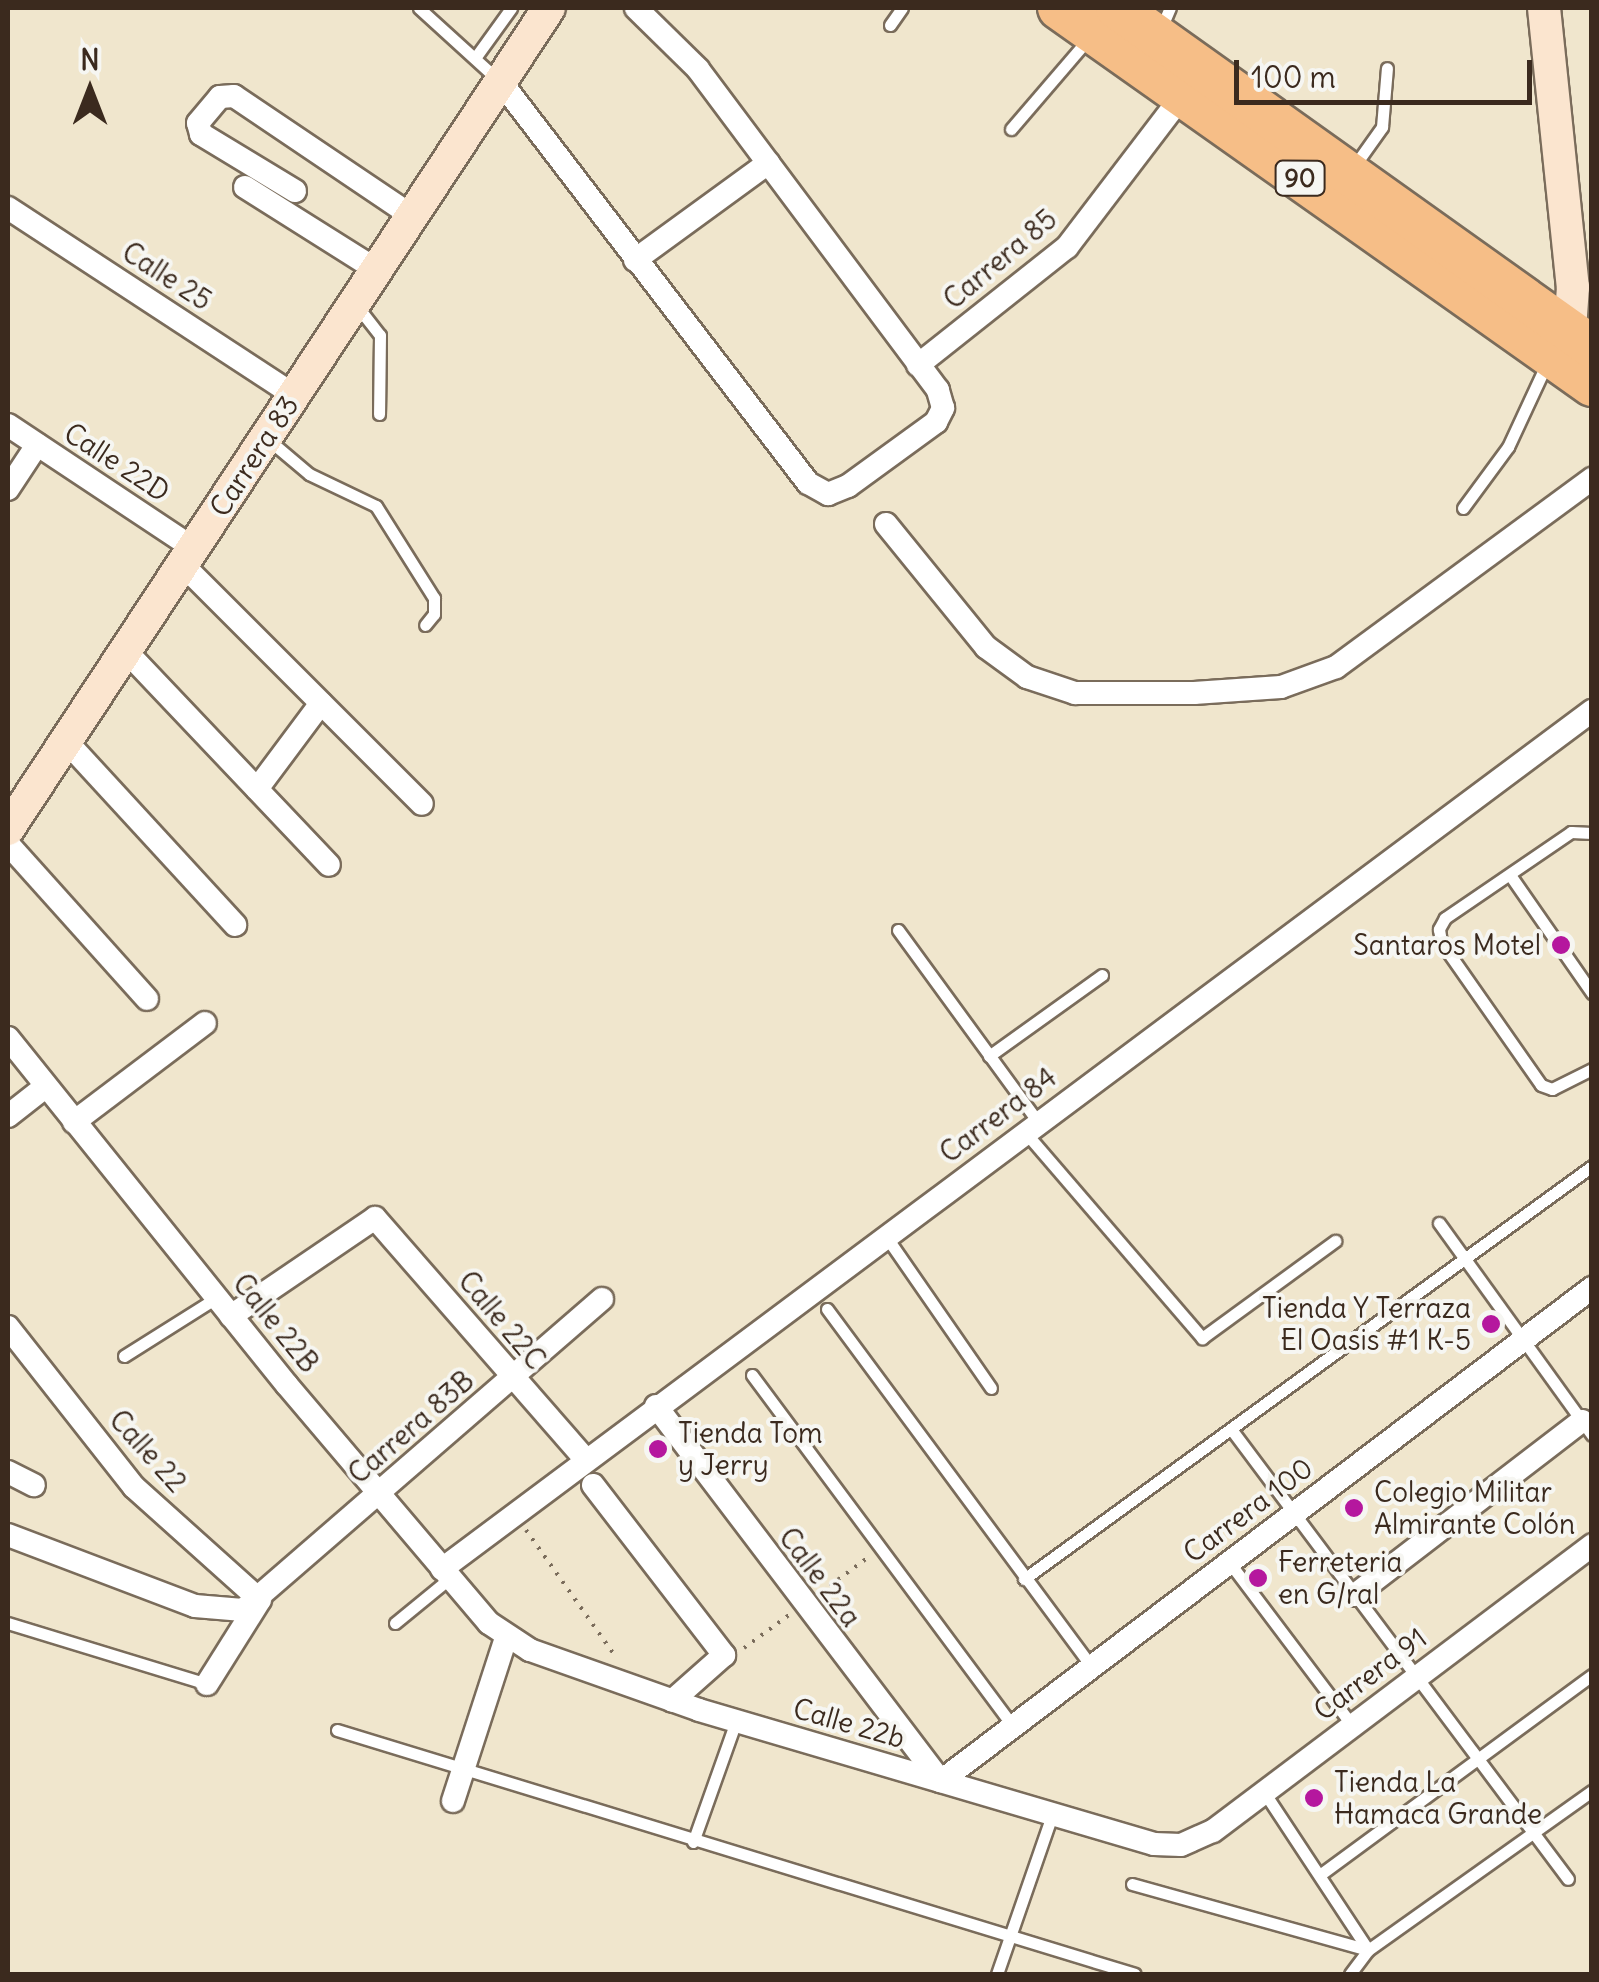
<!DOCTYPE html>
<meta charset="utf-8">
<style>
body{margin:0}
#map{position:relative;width:1599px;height:1982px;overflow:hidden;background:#f0e6cd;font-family:Delius,sans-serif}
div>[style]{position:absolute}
.path>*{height:4px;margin-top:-2px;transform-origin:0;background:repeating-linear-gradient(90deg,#7a6c5b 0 2.5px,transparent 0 10.5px)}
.roads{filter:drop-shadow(2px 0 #7a6c5b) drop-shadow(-2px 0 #7a6c5b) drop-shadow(0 2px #7a6c5b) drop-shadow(0 -2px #7a6c5b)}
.lane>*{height:11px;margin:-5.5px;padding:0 5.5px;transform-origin:5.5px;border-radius:5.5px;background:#fff}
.street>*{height:22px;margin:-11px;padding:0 11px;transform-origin:11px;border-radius:11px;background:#fff}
.secondary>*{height:32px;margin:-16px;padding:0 16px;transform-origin:16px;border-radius:16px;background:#fbe5cf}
.highway>*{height:42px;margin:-21px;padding:0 21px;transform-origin:21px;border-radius:21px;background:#f6be87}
.dots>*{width:28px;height:28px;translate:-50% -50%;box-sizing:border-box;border:5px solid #f6f6f2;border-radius:50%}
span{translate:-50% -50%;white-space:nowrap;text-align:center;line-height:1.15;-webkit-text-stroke:8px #f6f6f2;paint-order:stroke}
.shield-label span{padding:2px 8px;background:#f6f6f2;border:2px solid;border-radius:8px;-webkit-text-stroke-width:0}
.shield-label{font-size:25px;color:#3b2a1e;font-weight:700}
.street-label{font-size:28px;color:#3b2a1e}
.poi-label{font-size:28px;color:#3b2a1e}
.right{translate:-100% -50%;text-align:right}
.left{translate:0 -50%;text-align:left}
.frame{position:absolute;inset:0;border:10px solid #3b2a1e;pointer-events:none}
.north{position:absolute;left:40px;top:40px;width:100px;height:100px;-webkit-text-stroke:8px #f6f6f2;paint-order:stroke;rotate:0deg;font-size:28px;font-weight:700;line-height:40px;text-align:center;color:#3b2a1e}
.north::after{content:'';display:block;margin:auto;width:35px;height:45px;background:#3b2a1e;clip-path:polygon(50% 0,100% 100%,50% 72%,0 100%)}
.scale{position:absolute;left:1234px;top:60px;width:298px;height:45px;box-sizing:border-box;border:5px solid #3b2a1e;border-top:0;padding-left:12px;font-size:30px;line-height:35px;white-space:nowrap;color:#3b2a1e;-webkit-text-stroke:8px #f6f6f2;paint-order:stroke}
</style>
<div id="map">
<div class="path">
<div style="left:526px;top:1530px;width:156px;rotate:54.7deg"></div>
<div style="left:821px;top:1592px;width:61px;rotate:-36.3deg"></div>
<div style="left:744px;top:1648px;width:56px;rotate:-36.3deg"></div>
</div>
<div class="roads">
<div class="lane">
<div style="left:419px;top:8px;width:105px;rotate:42.3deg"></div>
<div style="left:890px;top:25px;width:21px;rotate:-55deg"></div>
<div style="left:1160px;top:31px;width:25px;rotate:-67deg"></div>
<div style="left:475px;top:58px;width:62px;rotate:-54.2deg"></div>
<div style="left:1011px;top:129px;width:120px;rotate:-49.4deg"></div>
<div style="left:1355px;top:165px;width:47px;rotate:-54.6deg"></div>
<div style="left:1382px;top:127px;width:59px;rotate:-85.2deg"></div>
<div style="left:357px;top:306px;width:37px;rotate:52deg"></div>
<div style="left:380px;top:335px;width:79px;rotate:90.7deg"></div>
<div style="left:270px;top:441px;width:51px;rotate:40.2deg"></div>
<div style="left:309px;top:474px;width:74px;rotate:25.5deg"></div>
<div style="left:376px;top:506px;width:109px;rotate:57.8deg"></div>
<div style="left:434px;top:598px;width:16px;rotate:90deg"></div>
<div style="left:434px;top:614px;width:14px;rotate:129deg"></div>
<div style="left:1463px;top:508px;width:76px;rotate:-53.6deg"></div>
<div style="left:1508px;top:447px;width:90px;rotate:-65.1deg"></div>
<div style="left:1592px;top:833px;width:21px;rotate:-177deg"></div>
<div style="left:1571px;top:832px;width:153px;rotate:145.7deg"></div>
<div style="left:1445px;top:918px;width:13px;rotate:119deg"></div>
<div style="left:1439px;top:929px;width:13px;rotate:81deg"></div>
<div style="left:1441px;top:942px;width:174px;rotate:55deg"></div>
<div style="left:1541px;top:1085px;width:12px;rotate:20deg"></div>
<div style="left:1552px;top:1089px;width:45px;rotate:-26.6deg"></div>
<div style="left:1510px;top:875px;width:144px;rotate:55.2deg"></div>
<div style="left:898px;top:930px;width:238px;rotate:53.9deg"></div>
<div style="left:989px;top:1056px;width:139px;rotate:-35.6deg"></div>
<div style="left:1025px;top:1132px;width:272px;rotate:49.3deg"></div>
<div style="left:1202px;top:1338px;width:165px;rotate:-36.1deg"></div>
<div style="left:1439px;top:1223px;width:261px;rotate:54.2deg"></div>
<div style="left:885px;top:1235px;width:186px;rotate:55.3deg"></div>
<div style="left:827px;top:1309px;width:445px;rotate:53.5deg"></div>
<div style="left:124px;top:1356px;width:109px;rotate:-32.2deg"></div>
<div style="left:752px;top:1375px;width:437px;rotate:53.4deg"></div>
<div style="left:1231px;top:1429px;width:562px;rotate:53.17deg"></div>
<div style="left:1229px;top:1562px;width:204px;rotate:53deg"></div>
<div style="left:1024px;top:1579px;width:702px;rotate:-36.02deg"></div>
<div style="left:8px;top:1623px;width:208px;rotate:17deg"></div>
<div style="left:395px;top:1623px;width:71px;rotate:-39.3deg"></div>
<div style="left:337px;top:1730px;width:834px;rotate:17deg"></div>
<div style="left:1264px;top:1792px;width:189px;rotate:56.6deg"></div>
<div style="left:693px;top:1842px;width:128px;rotate:-70.4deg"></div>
<div style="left:1321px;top:1874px;width:336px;rotate:-36.3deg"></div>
<div style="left:1132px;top:1884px;width:245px;rotate:15.6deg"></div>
<div style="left:997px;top:1974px;width:168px;rotate:-70.9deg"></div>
<div style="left:1350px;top:1974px;width:30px;rotate:-53deg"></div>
<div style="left:1368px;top:1950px;width:275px;rotate:-35.4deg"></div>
</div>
<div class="street">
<div style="left:501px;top:82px;width:505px;rotate:52.56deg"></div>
<div style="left:808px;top:483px;width:23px;rotate:29deg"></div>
<div style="left:828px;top:494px;width:22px;rotate:-22deg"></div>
<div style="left:848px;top:486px;width:109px;rotate:-36deg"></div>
<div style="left:936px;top:422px;width:16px;rotate:-63deg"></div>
<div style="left:943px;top:408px;width:19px;rotate:-106deg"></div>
<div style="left:938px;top:390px;width:401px;rotate:-126.8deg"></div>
<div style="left:698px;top:69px;width:87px;rotate:-135.5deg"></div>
<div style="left:245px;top:187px;width:156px;rotate:32.2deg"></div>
<div style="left:295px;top:191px;width:110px;rotate:-148.8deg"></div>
<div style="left:201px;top:134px;width:11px;rotate:-105deg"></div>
<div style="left:198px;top:123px;width:34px;rotate:-50deg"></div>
<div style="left:220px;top:97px;width:14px;rotate:-4deg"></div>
<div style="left:234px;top:96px;width:215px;rotate:34deg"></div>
<div style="left:8px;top:208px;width:342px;rotate:33.2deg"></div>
<div style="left:635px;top:260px;width:165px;rotate:-36.1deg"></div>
<div style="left:918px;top:365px;width:190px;rotate:-38.4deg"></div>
<div style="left:1067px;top:247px;width:191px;rotate:-52.7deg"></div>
<div style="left:8px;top:425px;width:222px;rotate:33.6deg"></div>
<div style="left:8px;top:489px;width:53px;rotate:-56.6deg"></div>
<div style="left:886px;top:524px;width:159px;rotate:50.9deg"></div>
<div style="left:986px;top:647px;width:51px;rotate:36.2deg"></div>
<div style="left:1027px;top:677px;width:51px;rotate:18.4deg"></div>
<div style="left:1075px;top:693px;width:119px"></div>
<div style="left:1194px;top:693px;width:87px;rotate:-3.9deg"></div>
<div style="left:1281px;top:687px;width:59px;rotate:-20deg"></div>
<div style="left:1336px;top:667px;width:318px;rotate:-36.3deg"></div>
<div style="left:182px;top:564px;width:339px;rotate:45deg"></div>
<div style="left:125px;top:650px;width:296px;rotate:46.5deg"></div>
<div style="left:66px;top:741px;width:250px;rotate:47.4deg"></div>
<div style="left:257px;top:789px;width:107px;rotate:-53.3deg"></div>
<div style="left:8px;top:844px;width:208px;rotate:48.1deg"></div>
<div style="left:8px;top:1038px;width:445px;rotate:51.2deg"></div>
<div style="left:287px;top:1385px;width:312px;rotate:49.7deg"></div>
<div style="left:489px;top:1623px;width:49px;rotate:33.4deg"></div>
<div style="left:530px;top:1650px;width:179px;rotate:19.5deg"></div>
<div style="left:699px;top:1710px;width:474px;rotate:16.4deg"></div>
<div style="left:1154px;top:1844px;width:27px;rotate:2deg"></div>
<div style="left:1181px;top:1845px;width:35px;rotate:-24deg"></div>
<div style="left:1213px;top:1831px;width:475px;rotate:-37deg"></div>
<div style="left:8px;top:1116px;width:47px;rotate:-38.1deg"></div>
<div style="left:74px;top:1122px;width:164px;rotate:-37.1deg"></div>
<div style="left:231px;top:1316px;width:174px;rotate:-34.2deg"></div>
<div style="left:375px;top:1218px;width:318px;rotate:48.9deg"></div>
<div style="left:8px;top:1327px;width:204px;rotate:51.8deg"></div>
<div style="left:134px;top:1487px;width:169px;rotate:41.9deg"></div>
<div style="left:656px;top:1406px;width:471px;rotate:52.8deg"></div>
<div style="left:941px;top:1781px;width:817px;rotate:-37.14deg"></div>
<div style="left:8px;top:1472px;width:29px;rotate:27deg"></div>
<div style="left:593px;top:1485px;width:215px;rotate:52.4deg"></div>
<div style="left:724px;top:1655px;width:69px;rotate:138.5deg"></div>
<div style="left:8px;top:1535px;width:200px;rotate:20.8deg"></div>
<div style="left:195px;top:1606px;width:48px;rotate:4.8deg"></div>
<div style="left:243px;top:1610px;width:475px;rotate:-40.9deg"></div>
<div style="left:442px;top:1569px;width:1435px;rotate:-36.73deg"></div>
<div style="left:1355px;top:1595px;width:286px;rotate:-37.5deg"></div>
<div style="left:207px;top:1684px;width:99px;rotate:-57.8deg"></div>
<div style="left:453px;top:1801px;width:171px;rotate:-72deg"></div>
</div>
<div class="secondary">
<div style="left:1544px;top:8px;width:281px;rotate:84.1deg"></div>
<div style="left:1573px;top:287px;width:42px;rotate:94.1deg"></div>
<div style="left:1570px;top:329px;width:22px;rotate:126deg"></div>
<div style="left:8px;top:829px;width:983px;rotate:-56.62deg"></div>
</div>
<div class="highway">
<div style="left:1059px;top:8px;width:653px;rotate:35.27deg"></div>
<div style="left:1117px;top:8px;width:584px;rotate:35.51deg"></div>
</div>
</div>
<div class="dots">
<div style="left:1561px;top:945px;background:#b5179e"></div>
<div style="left:1491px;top:1324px;background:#b5179e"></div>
<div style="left:658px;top:1449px;background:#b5179e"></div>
<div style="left:1354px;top:1508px;background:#b5179e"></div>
<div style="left:1258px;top:1578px;background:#b5179e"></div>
<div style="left:1314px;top:1798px;background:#b5179e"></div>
</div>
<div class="shield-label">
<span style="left:1300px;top:178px">90</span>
</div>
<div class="street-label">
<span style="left:1000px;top:259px;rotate:-40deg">Carrera 85</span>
<span style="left:167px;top:276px;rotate:33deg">Calle 25</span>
<span style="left:254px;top:456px;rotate:-57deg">Carrera 83</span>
<span style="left:117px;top:462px;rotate:33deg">Calle 22D</span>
<span style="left:998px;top:1115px;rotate:-37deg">Carrera 84</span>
<span style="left:502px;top:1320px;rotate:50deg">Calle 22C</span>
<span style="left:276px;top:1323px;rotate:51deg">Calle 22B</span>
<span style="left:411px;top:1427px;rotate:-41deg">Carrera 83B</span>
<span style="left:148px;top:1451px;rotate:48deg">Calle 22</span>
<span style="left:1248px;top:1510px;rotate:-37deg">Carrera 100</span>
<span style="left:820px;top:1577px;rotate:53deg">Calle 22a</span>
<span style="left:1370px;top:1674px;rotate:-37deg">Carrera 91</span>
<span style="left:849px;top:1723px;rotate:16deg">Calle 22b</span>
</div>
<div class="poi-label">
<span class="right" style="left:1541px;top:945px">Santaros Motel</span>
<span class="right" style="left:1471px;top:1324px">Tienda Y Terraza<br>El Oasis #1 K-5</span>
<span class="left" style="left:678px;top:1449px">Tienda Tom<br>y Jerry</span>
<span class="left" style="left:1374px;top:1508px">Colegio Militar<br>Almirante Colón</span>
<span class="left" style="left:1278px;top:1578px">Ferreteria<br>en G/ral</span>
<span class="left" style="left:1334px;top:1798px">Tienda La<br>Hamaca Grande</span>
</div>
<div class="frame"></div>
<div class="north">N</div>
<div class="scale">100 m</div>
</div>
